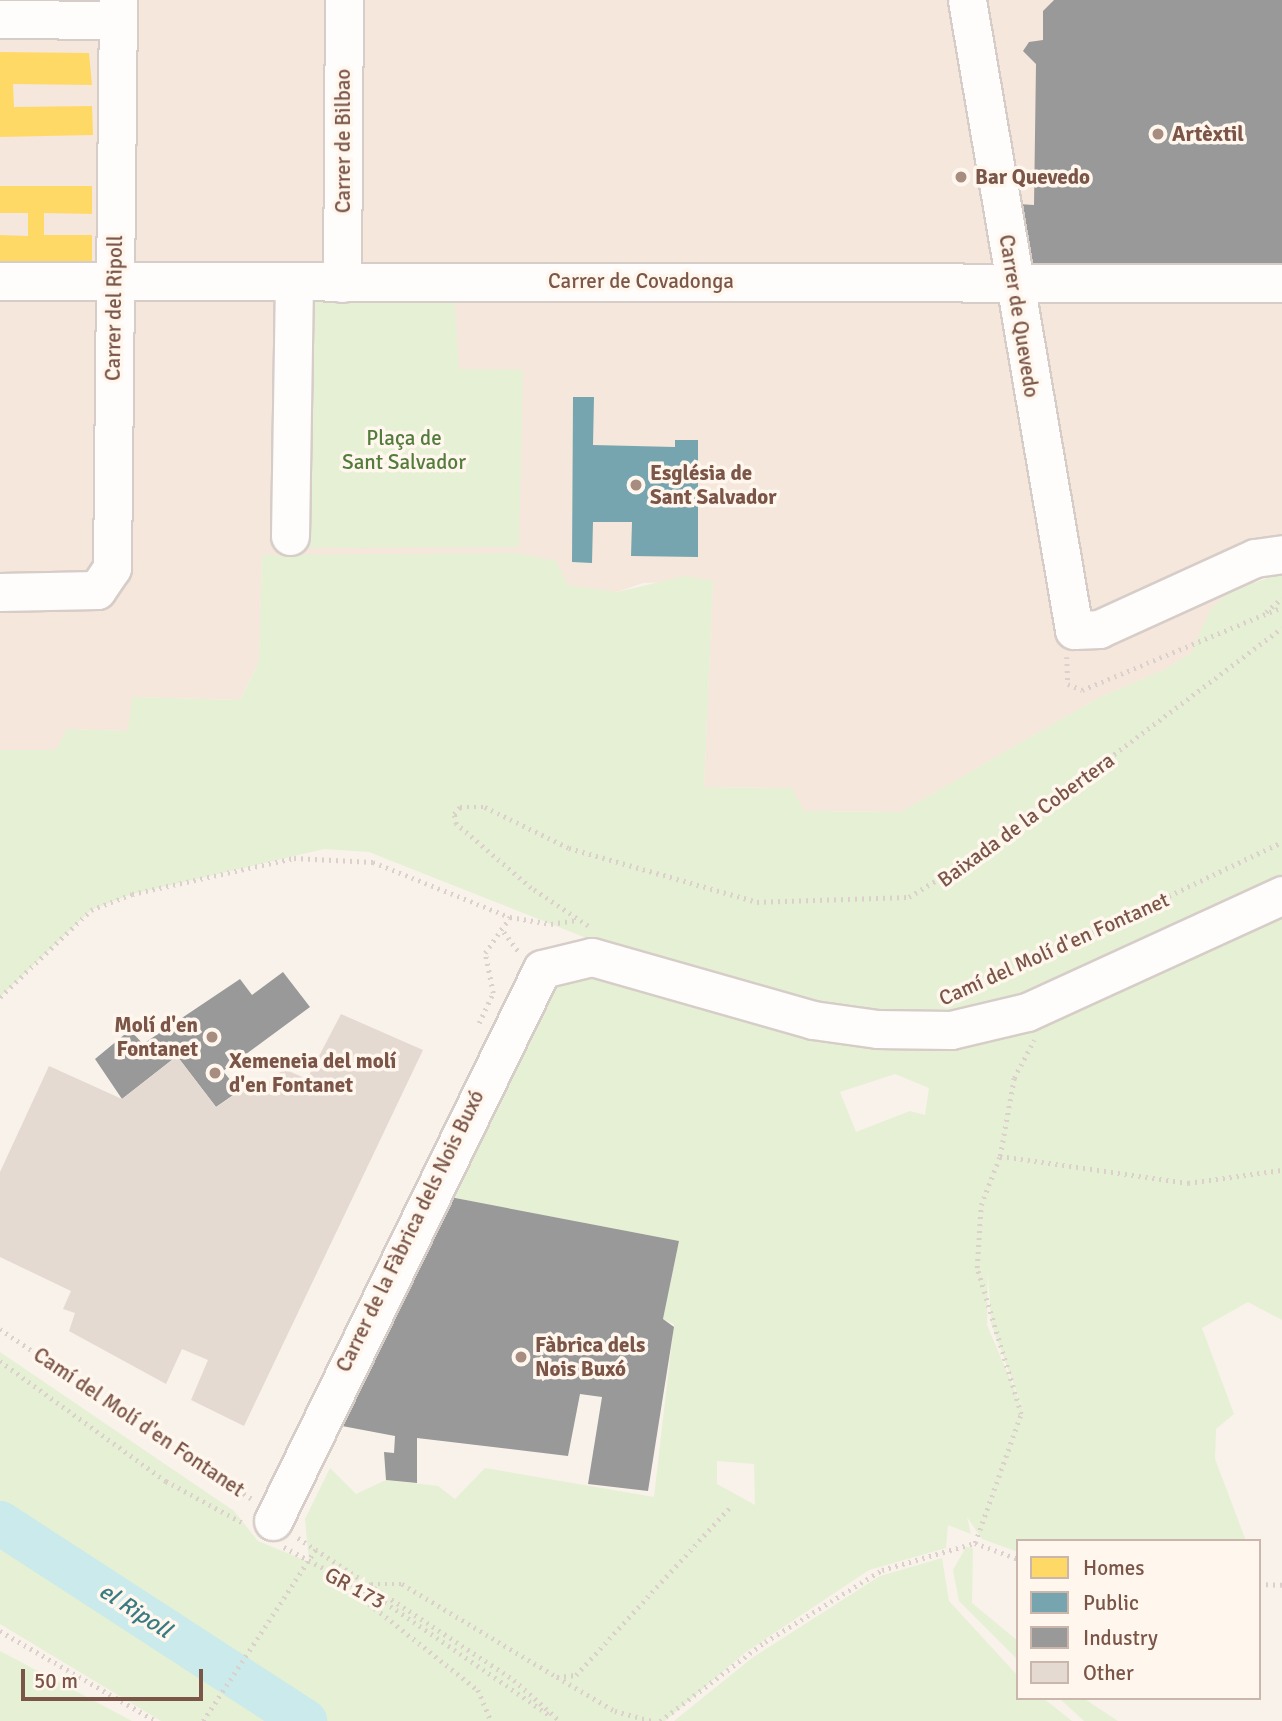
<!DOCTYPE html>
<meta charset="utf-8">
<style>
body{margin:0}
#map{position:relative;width:1282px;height:1721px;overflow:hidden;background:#f8f2eb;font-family:Signika,sans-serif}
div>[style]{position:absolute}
.residential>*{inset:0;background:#f5e7db}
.green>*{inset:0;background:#e6f0d4}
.homes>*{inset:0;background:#ffd966}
.public>*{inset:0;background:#76a5af}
.industry>*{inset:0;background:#999}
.river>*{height:44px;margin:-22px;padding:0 22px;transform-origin:22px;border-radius:22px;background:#caeaeb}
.building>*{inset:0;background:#e5dad2}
.path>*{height:4.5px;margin-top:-2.25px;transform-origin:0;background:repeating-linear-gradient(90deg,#dcd0cc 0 2px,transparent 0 7px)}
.roads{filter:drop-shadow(2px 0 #d7cdc8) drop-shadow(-2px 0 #d7cdc8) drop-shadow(0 2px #d7cdc8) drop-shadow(0 -2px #d7cdc8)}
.minor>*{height:37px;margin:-18.5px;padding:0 18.5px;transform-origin:18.5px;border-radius:18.5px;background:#fefdfc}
.dots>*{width:19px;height:19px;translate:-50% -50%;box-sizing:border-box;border:4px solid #fff7ee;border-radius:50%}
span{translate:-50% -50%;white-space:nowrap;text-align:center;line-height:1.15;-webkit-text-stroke:7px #fff7ee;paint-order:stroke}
.poi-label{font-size:21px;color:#7b5547;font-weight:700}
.left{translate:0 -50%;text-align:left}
.right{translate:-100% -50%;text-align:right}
.street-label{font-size:21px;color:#7b5547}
.park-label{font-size:21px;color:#537b3b}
.water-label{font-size:23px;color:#397b82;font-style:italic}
.legend{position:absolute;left:1016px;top:1539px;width:245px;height:161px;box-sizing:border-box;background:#fff7ee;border:2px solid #cab6ab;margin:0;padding:9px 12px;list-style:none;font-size:21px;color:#7b5547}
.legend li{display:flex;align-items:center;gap:14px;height:35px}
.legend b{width:35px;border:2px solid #cab6ab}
.scale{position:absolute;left:21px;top:1669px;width:182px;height:32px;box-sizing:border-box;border:4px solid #7b5547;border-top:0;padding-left:9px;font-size:21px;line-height:24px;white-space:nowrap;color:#7b5547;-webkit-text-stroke:5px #fff7ee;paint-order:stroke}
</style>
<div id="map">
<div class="residential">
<div style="clip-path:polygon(0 0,1282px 0,1282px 573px,1260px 576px,1191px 653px,1166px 669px,1098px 698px,901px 812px,804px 811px,792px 788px,704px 787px,713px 581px,643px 583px,617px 592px,262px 555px,259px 662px,240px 700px,133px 697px,128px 731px,67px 729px,56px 750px,0 750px)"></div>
</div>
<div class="green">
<div style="clip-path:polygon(454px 293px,459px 369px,523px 370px,519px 547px,305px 548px,307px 294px)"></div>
<div style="clip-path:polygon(evenodd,514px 553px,556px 561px,568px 585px,617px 592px,685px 576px,713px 581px,704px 787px,792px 788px,804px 811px,901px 812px,1098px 698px,1166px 669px,1191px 653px,1210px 610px,1229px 592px,1282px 573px,1282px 1320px,1248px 1302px,1202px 1328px,1234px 1414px,1216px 1429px,1215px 1459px,1246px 1541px,1018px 1541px,1018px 1552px,982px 1539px,967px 1517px,971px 1534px,948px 1525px,946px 1548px,869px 1570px,746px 1652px,665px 1721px,161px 1721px,0 1624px,0 1352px,234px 1511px,258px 1541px,309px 1562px,305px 1519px,330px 1468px,356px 1494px,386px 1480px,438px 1486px,455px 1499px,485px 1468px,654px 1497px,674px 1324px,663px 1319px,679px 1241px,450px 1197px,549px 989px,592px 970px,854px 1038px,1023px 1001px,952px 1017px,830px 1010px,594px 941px,369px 852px,324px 849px,132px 894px,91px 910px,0 997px,0 750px,56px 750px,67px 729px,128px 731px,132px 697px,240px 700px,259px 662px,262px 555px,514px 553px,895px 1074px,929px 1088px,925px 1115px,910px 1111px,856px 1132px,840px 1092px,895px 1074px,514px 553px,988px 1272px,991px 1323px,1024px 1412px,987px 1325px,988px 1272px,514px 553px,717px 1461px,754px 1464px,755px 1505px,717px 1484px,717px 1461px)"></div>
<div style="clip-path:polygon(966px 1547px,973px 1548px,972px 1603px,1018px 1641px,1018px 1660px,959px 1601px,953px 1570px)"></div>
<div style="clip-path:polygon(942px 1558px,949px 1601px,1018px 1676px,1018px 1698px,1043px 1698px,1072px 1721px,674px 1721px,752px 1658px,880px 1576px)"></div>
<div style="clip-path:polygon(0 1651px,132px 1721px,0 1721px)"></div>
<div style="clip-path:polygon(1059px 1698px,1083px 1698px,1118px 1721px,1084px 1721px)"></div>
</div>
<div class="homes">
<div style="clip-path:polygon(0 52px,89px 53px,92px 85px,13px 84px,14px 107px,92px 106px,93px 135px,0 137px)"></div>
<div style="clip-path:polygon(0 186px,92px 186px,92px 214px,44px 213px,44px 235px,92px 235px,92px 264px,0 263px,0 235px,28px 236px,28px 213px,0 213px)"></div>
</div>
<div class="public">
<div style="clip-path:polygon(573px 397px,594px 397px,593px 445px,675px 447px,675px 440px,698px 440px,698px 557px,631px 556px,632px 522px,593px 522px,592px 563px,572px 562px)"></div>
</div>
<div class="industry">
<div style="clip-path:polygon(1054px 0,1282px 0,1282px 266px,1027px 265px,1018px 204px,1034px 205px,1036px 64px,1023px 51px,1029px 42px,1043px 40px,1043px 11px)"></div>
<div style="clip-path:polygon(283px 972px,310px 1007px,223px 1071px,239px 1091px,216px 1107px,177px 1056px,122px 1099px,95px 1059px,130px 1030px,143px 1044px,240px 979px,252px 995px)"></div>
<div style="clip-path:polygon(450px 1197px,679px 1241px,663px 1319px,674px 1327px,648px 1491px,588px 1484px,602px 1397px,580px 1394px,568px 1456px,417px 1438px,417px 1483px,386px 1480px,384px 1452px,394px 1453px,395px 1436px,342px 1426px)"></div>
</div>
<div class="river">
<div style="left:0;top:1523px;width:364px;rotate:33deg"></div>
</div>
<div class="building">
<div style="clip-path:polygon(341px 1014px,423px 1050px,244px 1426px,191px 1400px,208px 1360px,182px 1349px,166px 1384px,69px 1331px,75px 1313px,63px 1309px,71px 1291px,0 1257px,0 1172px,49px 1066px,122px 1099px,177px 1056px,216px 1107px,248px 1086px,258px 1091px,284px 1069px,307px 1079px)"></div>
</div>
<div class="path">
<div style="left:1266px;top:612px;width:21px;rotate:-41deg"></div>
<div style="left:1067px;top:657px;width:27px;rotate:88deg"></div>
<div style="left:1068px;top:684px;width:15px;rotate:23deg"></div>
<div style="left:1082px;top:690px;width:217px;rotate:-22.5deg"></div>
<div style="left:588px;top:926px;width:69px;rotate:-146.3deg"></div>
<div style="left:531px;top:888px;width:99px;rotate:-139.5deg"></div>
<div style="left:456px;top:824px;width:10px;rotate:-101deg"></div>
<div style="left:454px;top:814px;width:9px;rotate:-49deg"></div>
<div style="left:460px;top:807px;width:25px"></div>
<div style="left:485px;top:807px;width:93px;rotate:26deg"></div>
<div style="left:569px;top:848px;width:196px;rotate:16deg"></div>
<div style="left:757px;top:902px;width:152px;rotate:-1.9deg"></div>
<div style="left:909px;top:897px;width:96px;rotate:-31.4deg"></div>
<div style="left:991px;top:847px;width:364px;rotate:-37deg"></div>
<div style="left:504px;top:932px;width:26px;rotate:53deg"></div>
<div style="left:960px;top:995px;width:357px;rotate:-25.4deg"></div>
<div style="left:0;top:997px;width:126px;rotate:-43.7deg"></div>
<div style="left:91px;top:910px;width:44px;rotate:-21.3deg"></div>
<div style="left:132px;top:894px;width:166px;rotate:-12.5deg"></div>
<div style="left:294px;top:858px;width:79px;rotate:2.9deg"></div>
<div style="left:373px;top:862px;width:148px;rotate:21.9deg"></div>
<div style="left:510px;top:917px;width:42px;rotate:9.7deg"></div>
<div style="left:551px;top:924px;width:24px;rotate:-9deg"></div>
<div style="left:479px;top:1023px;width:33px;rotate:-65deg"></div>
<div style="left:493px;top:993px;width:41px;rotate:-101.3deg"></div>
<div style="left:485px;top:953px;width:44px;rotate:-55.2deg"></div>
<div style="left:1000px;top:1156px;width:190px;rotate:8.2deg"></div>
<div style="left:1188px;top:1183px;width:95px;rotate:-7.9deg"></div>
<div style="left:0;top:1329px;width:303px;rotate:34deg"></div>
<div style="left:0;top:1361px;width:205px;rotate:35.9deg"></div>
<div style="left:166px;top:1481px;width:88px;rotate:28.6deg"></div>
<div style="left:298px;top:1538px;width:258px;rotate:33.3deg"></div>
<div style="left:514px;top:1680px;width:62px;rotate:41.7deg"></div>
<div style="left:975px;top:1543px;width:137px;rotate:-70.4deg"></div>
<div style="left:1021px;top:1414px;width:152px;rotate:-106.8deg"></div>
<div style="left:977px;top:1268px;width:63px;rotate:-86.4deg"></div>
<div style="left:981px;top:1205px;width:53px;rotate:-68.8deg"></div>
<div style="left:1000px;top:1156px;width:79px;rotate:-79.8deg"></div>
<div style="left:1014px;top:1078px;width:43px;rotate:-62.2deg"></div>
<div style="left:284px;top:1547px;width:108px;rotate:28.2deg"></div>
<div style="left:379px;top:1598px;width:209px;rotate:34.5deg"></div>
<div style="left:342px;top:1582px;width:174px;rotate:38.5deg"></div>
<div style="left:478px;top:1690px;width:34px;rotate:67deg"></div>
<div style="left:371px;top:1584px;width:31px"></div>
<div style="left:402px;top:1584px;width:181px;rotate:31deg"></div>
<div style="left:557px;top:1677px;width:19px;rotate:-6deg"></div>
<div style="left:576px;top:1675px;width:228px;rotate:-47.5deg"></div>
<div style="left:1259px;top:1584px;width:23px;rotate:2deg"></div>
<div style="left:0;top:1631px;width:180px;rotate:30deg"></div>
<div style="left:557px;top:1677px;width:67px;rotate:30.4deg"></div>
<div style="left:615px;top:1711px;width:38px;rotate:15deg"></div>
<div style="left:203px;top:1721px;width:206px;rotate:-56.7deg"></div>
<div style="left:660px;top:1721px;width:131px;rotate:-37deg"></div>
<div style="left:765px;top:1642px;width:137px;rotate:-31.6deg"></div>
<div style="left:882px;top:1570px;width:97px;rotate:-16.2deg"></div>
<div style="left:975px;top:1543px;width:46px;rotate:20.4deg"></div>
</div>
<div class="roads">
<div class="minor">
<div style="left:967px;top:0;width:639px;rotate:80.36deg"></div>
<div style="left:1074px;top:630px;width:25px;rotate:-2deg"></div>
<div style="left:1099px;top:629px;width:171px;rotate:-24.5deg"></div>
<div style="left:1255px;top:558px;width:27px;rotate:-8deg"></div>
<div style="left:0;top:19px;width:118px;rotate:0.5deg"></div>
<div style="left:0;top:281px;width:1282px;rotate:0.09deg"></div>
<div style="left:342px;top:283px;width:283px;rotate:-89.6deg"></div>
<div style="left:290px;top:536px;width:254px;rotate:-89.1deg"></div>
<div style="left:0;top:592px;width:97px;rotate:-1.2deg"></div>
<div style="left:97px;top:590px;width:27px;rotate:-56deg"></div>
<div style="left:112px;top:568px;width:568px;rotate:-89.39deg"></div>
<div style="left:273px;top:1521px;width:614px;rotate:-64.02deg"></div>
<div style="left:542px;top:969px;width:51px;rotate:-13.5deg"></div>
<div style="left:592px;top:957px;width:230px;rotate:15.9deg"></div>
<div style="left:813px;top:1020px;width:65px;rotate:8deg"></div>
<div style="left:877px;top:1029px;width:74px;rotate:0.8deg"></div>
<div style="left:951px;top:1030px;width:78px;rotate:-13.3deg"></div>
<div style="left:1027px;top:1012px;width:281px;rotate:-24.6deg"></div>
</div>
</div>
<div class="dots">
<div style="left:1158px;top:134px;background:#a78c80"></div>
<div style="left:961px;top:177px;background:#a78c80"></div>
<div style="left:636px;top:485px;background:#a78c80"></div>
<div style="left:212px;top:1037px;background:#a78c80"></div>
<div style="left:215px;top:1073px;background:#a78c80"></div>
<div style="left:521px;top:1357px;background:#a78c80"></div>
</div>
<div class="poi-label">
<span class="left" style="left:1172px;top:134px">Artèxtil</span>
<span class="left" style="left:975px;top:177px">Bar Quevedo</span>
<span class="left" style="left:650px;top:485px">Església de<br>Sant Salvador</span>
<span class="right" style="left:198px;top:1037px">Molí d'en<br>Fontanet</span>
<span class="left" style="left:229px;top:1073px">Xemeneia del molí<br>d'en Fontanet</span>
<span class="left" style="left:535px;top:1357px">Fàbrica dels<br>Nois Buxó</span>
</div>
<div class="street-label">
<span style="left:343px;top:141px;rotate:-90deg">Carrer de Bilbao</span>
<span style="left:641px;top:281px">Carrer de Covadonga</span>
<span style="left:114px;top:308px;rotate:-89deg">Carrer del Ripoll</span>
<span style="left:1019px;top:316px;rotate:81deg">Carrer de Quevedo</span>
<span style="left:1026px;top:820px;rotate:-36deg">Baixada de la Cobertera</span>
<span style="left:1054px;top:949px;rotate:-24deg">Camí del Molí d'en Fontanet</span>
<span style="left:410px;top:1231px;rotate:-64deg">Carrer de la Fàbrica dels Nois Buxó</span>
<span style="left:139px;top:1422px;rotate:34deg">Camí del Molí d'en Fontanet</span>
<span style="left:355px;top:1588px;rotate:28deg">GR 173</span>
</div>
<div class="park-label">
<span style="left:404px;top:450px">Plaça de<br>Sant Salvador</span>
</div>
<div class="water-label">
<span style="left:135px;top:1611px;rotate:33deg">el Ripoll</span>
</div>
<ul class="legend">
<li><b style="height:19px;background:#ffd966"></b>Homes</li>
<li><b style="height:19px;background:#76a5af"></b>Public</li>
<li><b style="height:19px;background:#999"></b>Industry</li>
<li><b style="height:19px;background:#e5dad2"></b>Other</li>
</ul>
<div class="scale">50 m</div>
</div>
